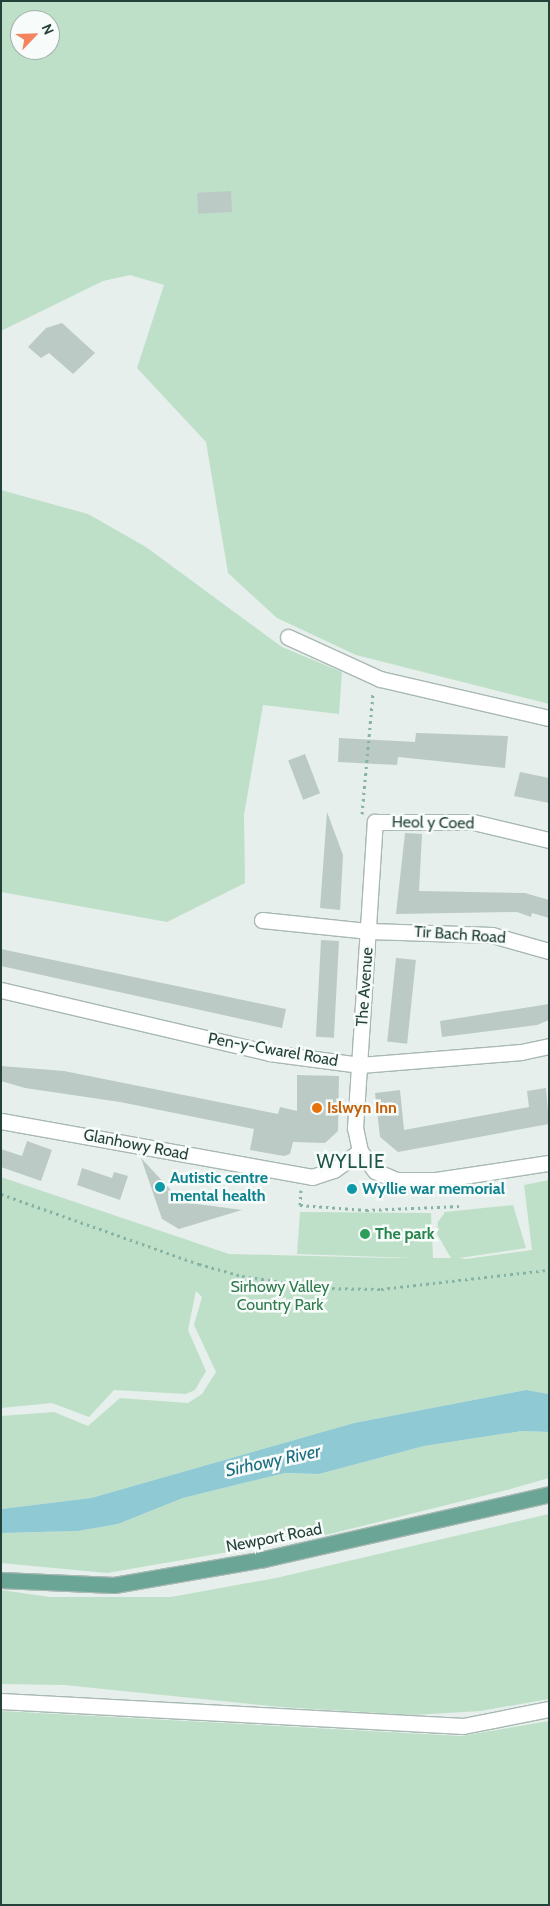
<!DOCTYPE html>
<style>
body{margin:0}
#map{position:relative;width:550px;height:1906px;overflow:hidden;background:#e6efeb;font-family:Cabin,sans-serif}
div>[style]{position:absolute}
.green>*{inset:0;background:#bfe0c8}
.water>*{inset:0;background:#8ec9d4}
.building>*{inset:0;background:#bbcac4;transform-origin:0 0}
.path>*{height:3px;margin-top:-1.5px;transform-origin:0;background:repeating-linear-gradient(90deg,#86b3a5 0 2.5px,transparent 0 6.5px)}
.roads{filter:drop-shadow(1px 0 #a8b8b2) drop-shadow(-1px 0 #a8b8b2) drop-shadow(0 1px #a8b8b2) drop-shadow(0 -1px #a8b8b2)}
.minor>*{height:15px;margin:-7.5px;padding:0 7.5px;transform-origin:7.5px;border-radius:7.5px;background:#fff}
.major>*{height:15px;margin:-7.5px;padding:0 7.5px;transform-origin:7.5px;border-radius:7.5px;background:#6aa596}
.dots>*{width:14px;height:14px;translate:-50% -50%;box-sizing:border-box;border:2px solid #f7fbf9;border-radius:50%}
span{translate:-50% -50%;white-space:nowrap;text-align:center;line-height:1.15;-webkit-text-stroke:5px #f7fbf9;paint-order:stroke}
.street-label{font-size:16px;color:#24423a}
.food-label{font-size:16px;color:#c56008;font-weight:700}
.left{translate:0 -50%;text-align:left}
.culture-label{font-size:16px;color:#0d838f;font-weight:700}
.leisure-label{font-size:16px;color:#27864d;font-weight:700}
.park-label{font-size:16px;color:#2d7a4b}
.water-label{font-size:18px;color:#1c6f80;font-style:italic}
.quarter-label{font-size:19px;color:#1f5548;letter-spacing:1px}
.frame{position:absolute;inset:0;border:2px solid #24423a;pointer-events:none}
.north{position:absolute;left:10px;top:10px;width:50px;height:50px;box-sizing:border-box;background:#f7fbf9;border:1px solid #a3b1ad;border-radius:50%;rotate:66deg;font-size:14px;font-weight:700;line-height:20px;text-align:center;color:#24423a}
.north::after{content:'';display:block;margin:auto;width:18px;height:22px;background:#f4845f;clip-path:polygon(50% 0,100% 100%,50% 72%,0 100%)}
</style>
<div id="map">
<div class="green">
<div style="clip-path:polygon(evenodd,1px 1px,549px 1px,549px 704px,356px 655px,277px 618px,228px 573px,206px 442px,137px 368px,164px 285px,130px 275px,103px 281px,1px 331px,1px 1px,20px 20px,50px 20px,50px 50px,20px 50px,20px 20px)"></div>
<div style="clip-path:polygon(1px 490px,88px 514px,146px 547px,282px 647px,342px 672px,339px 714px,263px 705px,244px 815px,245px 883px,167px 922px,1px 892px)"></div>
<div style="clip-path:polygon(1px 1177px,229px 1254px,390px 1258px,412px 1258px,297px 1254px,300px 1212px,431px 1213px,433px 1258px,451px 1258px,437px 1234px,438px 1222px,445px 1212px,513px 1205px,526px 1248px,459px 1258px,466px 1259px,532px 1250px,524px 1185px,549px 1180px,549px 1394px,526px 1390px,354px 1423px,91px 1498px,1px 1509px,1px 1416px,54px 1412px,88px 1426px,120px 1398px,188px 1403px,202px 1394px,216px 1372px,194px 1325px,202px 1297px,196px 1291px,188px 1330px,206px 1371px,195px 1390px,186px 1394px,114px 1390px,89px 1417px,52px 1403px,1px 1408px)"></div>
<div style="clip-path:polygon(522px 1431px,549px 1432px,549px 1478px,507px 1490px,326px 1535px,107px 1573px,1px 1563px,1px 1533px,78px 1531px,118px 1524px,183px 1498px,285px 1473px,319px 1474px,424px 1446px)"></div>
<div style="clip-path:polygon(549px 1514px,549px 1699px,480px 1711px,412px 1715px,280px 1707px,64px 1685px,1px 1684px,1px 1590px,50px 1597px,171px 1597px,276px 1578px)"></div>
<div style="clip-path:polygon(1px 1711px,461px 1736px,549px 1721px,549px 1905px,1px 1905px)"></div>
</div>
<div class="water">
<div style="clip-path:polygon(526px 1390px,549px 1394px,549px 1432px,522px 1431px,424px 1446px,319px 1474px,285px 1473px,183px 1498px,118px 1524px,78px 1531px,1px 1533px,1px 1509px,91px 1498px,354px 1423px)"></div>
</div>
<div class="building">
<div style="left:231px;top:191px;width:21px;height:34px;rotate:87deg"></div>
<div style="clip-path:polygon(62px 323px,95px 353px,73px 374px,49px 353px,41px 358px,28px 347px,46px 328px)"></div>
<div style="clip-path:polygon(416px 733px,508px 736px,505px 768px,398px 757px,397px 765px,338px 762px,339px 738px,415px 742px)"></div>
<div style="left:305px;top:754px;width:42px;height:18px;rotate:69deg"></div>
<div style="clip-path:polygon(520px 772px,549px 778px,549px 803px,514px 796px)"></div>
<div style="clip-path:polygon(327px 812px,343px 855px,340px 910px,320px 908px)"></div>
<div style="clip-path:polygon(405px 833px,422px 834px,419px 891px,525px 893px,549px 900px,549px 918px,532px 913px,531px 917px,517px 912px,396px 914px)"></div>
<div style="left:321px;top:940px;width:18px;height:97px;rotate:3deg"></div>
<div style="clip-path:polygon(1px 949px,286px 1009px,282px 1028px,1px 966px)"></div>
<div style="left:396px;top:958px;width:20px;height:84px;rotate:6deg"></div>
<div style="clip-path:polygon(549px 1004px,549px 1020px,537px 1025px,442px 1037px,440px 1021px)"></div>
<div style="clip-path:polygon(1px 1066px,64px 1071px,278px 1114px,280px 1107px,297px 1111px,297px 1075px,339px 1076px,338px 1131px,325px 1143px,293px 1142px,290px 1154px,284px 1156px,250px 1150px,254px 1129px,120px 1102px,25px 1088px,1px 1081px)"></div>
<div style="clip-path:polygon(546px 1088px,549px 1124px,398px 1152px,380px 1137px,375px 1093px,400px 1090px,404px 1130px,529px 1107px,527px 1091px)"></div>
<div style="clip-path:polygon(27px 1141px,52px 1150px,41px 1181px,1px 1167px,1px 1149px,22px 1156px)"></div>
<div style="clip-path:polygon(141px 1158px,182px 1202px,242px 1210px,179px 1229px,162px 1219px)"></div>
<div style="clip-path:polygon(82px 1168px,112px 1178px,114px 1172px,128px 1176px,120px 1200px,77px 1185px)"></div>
</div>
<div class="path">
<div style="left:362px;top:814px;width:121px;rotate:-84.8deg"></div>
<div style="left:301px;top:1190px;width:15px;rotate:94deg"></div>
<div style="left:300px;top:1205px;width:66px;rotate:4.3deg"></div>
<div style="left:366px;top:1210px;width:95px;rotate:-2.4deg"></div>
<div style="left:1px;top:1194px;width:210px;rotate:19.5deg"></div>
<div style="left:199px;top:1264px;width:45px;rotate:15.6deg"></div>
<div style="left:242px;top:1276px;width:78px;rotate:8.9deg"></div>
<div style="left:319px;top:1288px;width:62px;rotate:0.9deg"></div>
<div style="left:381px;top:1289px;width:169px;rotate:-6.5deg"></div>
</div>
<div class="roads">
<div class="minor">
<div style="left:288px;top:637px;width:101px;rotate:24.5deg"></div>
<div style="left:380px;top:679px;width:173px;rotate:13deg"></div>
<div style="left:262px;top:920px;width:108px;rotate:5.9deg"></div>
<div style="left:369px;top:931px;width:123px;rotate:1.9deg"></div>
<div style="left:492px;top:935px;width:59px;rotate:15.7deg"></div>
<div style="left:1px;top:990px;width:275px;rotate:13.2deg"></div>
<div style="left:269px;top:1053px;width:92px;rotate:7.5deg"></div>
<div style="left:360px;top:1065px;width:162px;rotate:-4.6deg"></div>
<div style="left:521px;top:1052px;width:29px;rotate:-12deg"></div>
<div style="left:1px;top:1121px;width:316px;rotate:10.2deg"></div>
<div style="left:312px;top:1177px;width:23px;rotate:-18deg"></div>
<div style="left:334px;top:1170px;width:32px;rotate:-36deg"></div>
<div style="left:360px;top:1151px;width:25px;rotate:53deg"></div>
<div style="left:375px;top:1171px;width:23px;rotate:23deg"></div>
<div style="left:396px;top:1180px;width:40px"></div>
<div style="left:436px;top:1180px;width:114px;rotate:-8.6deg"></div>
<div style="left:360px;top:1151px;width:24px;rotate:-102deg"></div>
<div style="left:355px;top:1128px;width:307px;rotate:-86.3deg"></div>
<div style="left:375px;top:822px;width:98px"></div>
<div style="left:473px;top:822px;width:78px;rotate:13.3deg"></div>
<div style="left:1px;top:1701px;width:463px;rotate:3.1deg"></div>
<div style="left:463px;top:1726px;width:88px;rotate:-11.2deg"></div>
</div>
<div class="major">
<div style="left:1px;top:1580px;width:113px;rotate:2.5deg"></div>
<div style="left:114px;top:1585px;width:152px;rotate:-9.8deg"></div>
<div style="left:264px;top:1559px;width:292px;rotate:-12.8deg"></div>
</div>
</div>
<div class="dots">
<div style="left:317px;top:1108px;background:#e8710a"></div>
<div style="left:160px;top:1187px;background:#0f9aa8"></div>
<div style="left:352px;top:1189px;background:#0f9aa8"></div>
<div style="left:365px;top:1234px;background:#2e9e5b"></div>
</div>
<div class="street-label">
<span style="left:433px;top:823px;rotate:1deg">Heol y Coed</span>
<span style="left:460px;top:935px;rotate:4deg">Tir Bach Road</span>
<span style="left:365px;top:987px;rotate:-86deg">The Avenue</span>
<span style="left:273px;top:1050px;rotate:10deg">Pen-y-Cwarel Road</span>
<span style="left:136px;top:1145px;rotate:11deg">Glanhowy Road</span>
<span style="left:274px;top:1538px;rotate:-11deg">Newport Road</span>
</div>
<div class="food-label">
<span class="left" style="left:327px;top:1108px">Islwyn Inn</span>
</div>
<div class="culture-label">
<span class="left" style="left:170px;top:1187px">Autistic centre<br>mental health</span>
<span class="left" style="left:362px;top:1189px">Wyllie war memorial</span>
</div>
<div class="leisure-label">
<span class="left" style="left:375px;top:1234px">The park</span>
</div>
<div class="park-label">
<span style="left:280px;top:1296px">Sirhowy Valley<br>Country Park</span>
</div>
<div class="water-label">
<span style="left:273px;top:1461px;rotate:-12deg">Sirhowy River</span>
</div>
<div class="quarter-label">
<span style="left:351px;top:1162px">WYLLIE</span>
</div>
<div class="frame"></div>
<div class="north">N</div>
</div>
